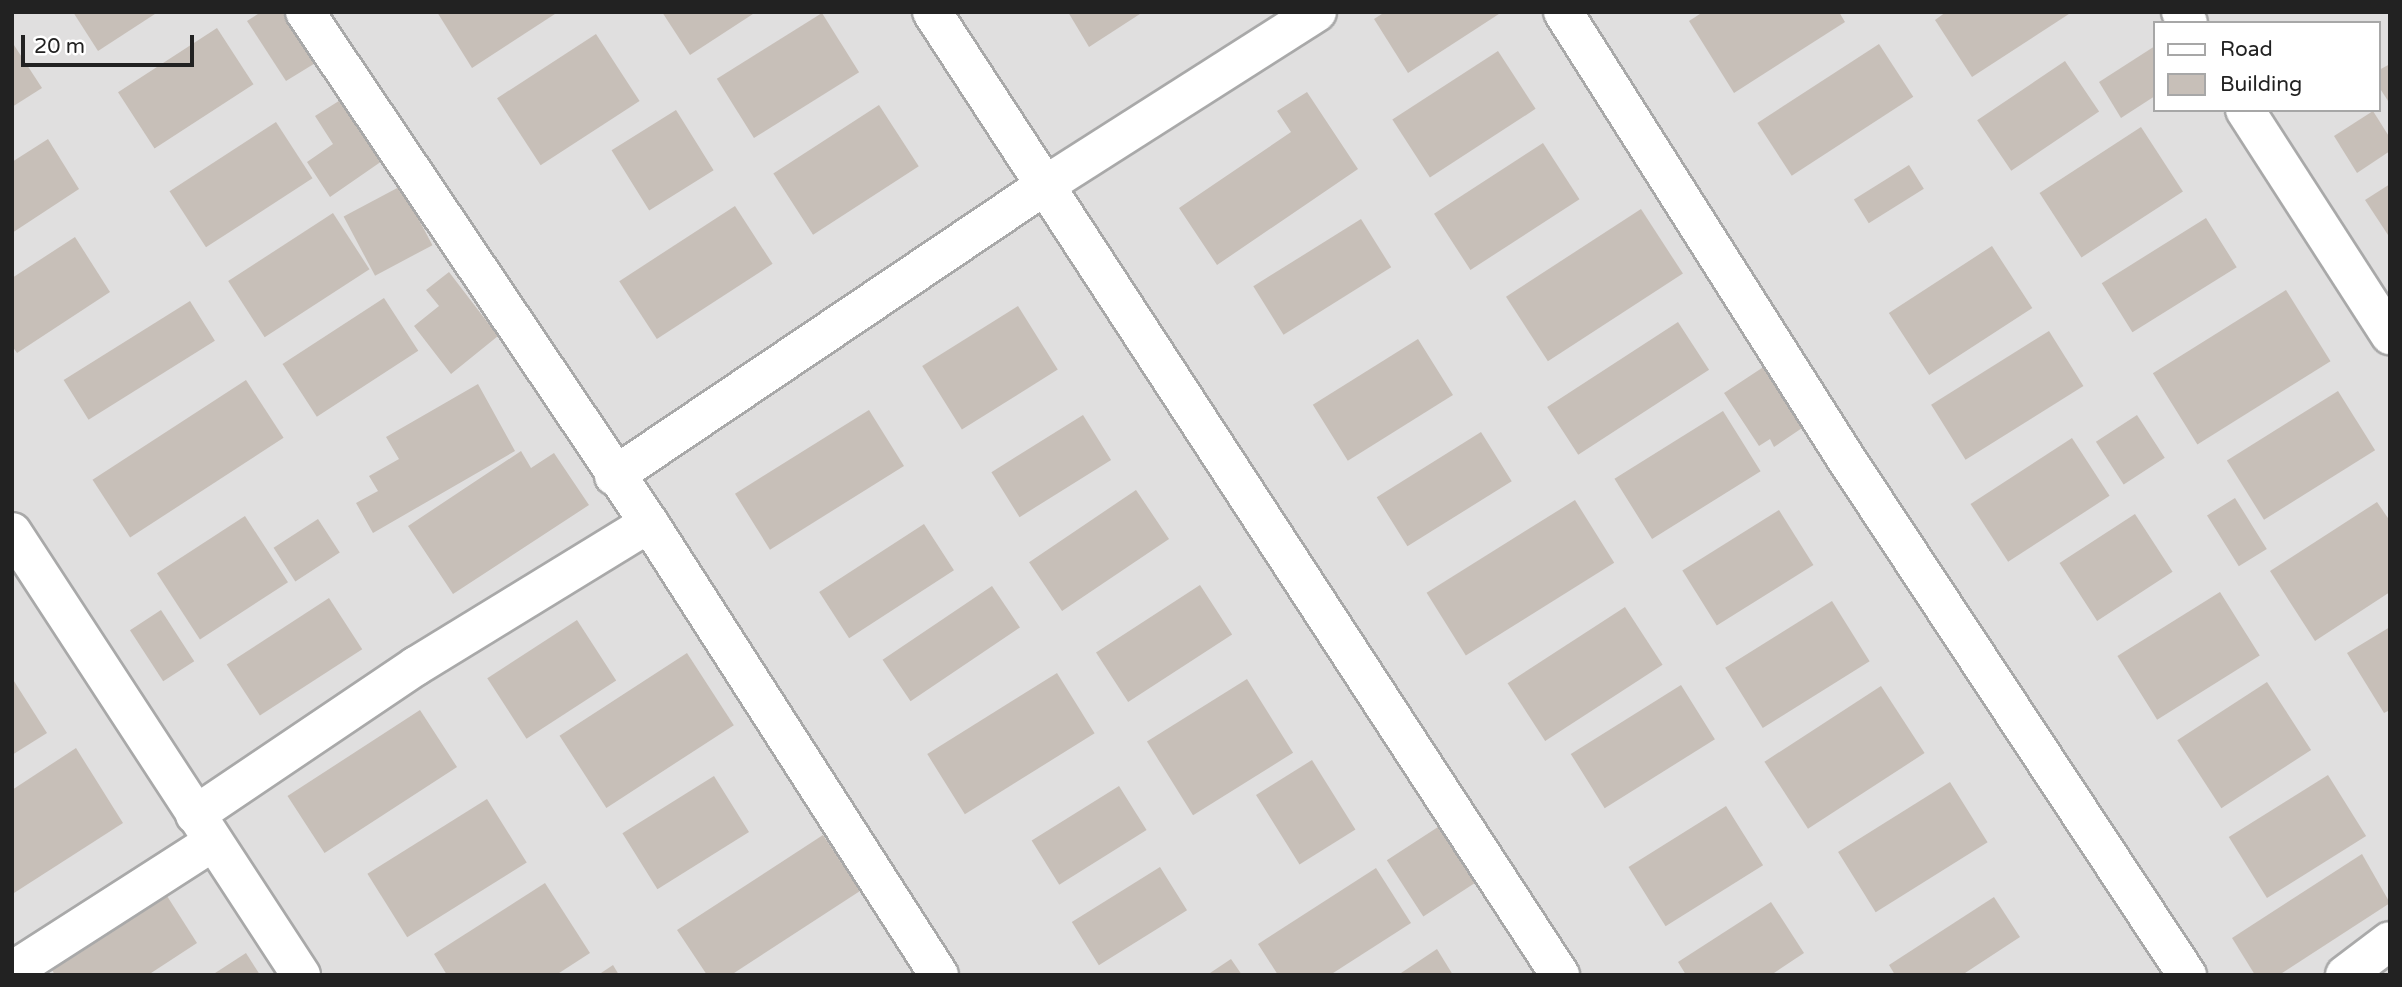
<!DOCTYPE html>
<style>
body{margin:0}
#map{position:relative;width:2402px;height:987px;overflow:hidden;background:#f2efe9;font-family:"Varela Round",sans-serif}
div>[style]{position:absolute}
.residential>*{inset:0;background:#e0dfdf}
.building>*{inset:0;background:#c7bfb8;transform-origin:0 0}
.roads{filter:drop-shadow(2px 0 #a9a9a9) drop-shadow(-2px 0 #a9a9a9) drop-shadow(0 2px #a9a9a9) drop-shadow(0 -2px #a9a9a9)}
.minor>*{height:38px;margin:-19px;padding:0 19px;transform-origin:19px;border-radius:19px;background:#fff}
span{translate:-50% -50%;white-space:nowrap;text-align:center;line-height:1.15;-webkit-text-stroke:7px #fff;paint-order:stroke}
.frame{position:absolute;inset:0;border:14px solid #222;pointer-events:none}
.legend{position:absolute;left:2153px;top:21px;width:228px;height:91px;box-sizing:border-box;background:#fff;border:2px solid #a7a7a7;margin:0;padding:9px 12px;list-style:none;font-size:21px;color:#222}
.legend li{display:flex;align-items:center;gap:14px;height:35px}
.legend b{width:35px;border:2px solid #a7a7a7}
.scale{position:absolute;left:21px;top:35px;width:173px;height:32px;box-sizing:border-box;border:4px solid #222;border-top:0;padding-left:9px;font-size:21px;line-height:24px;white-space:nowrap;color:#222;-webkit-text-stroke:5px #fff;paint-order:stroke}
</style>
<div id="map">
<div class="residential">
<div style="clip-path:polygon(evenodd,12px 12px,2390px 12px,2390px 975px,12px 975px,12px 12px,2155px 23px,2379px 23px,2379px 110px,2155px 110px,2155px 23px)"></div>
</div>
<div class="building">
<div style="clip-path:polygon(73px 12px,158px 12px,98px 51px)"></div>
<div style="clip-path:polygon(261px 12px,286px 12px,317px 62px,286px 81px,247px 21px)"></div>
<div style="clip-path:polygon(437px 12px,558px 12px,472px 68px)"></div>
<div style="clip-path:polygon(662px 12px,756px 12px,690px 55px)"></div>
<div style="clip-path:polygon(1068px 12px,1143px 12px,1089px 47px)"></div>
<div style="clip-path:polygon(1385px 12px,1502px 12px,1408px 73px,1374px 19px)"></div>
<div style="clip-path:polygon(1703px 12px,1839px 12px,1845px 22px,1734px 93px,1689px 21px)"></div>
<div style="clip-path:polygon(1946px 12px,2072px 12px,1972px 77px,1935px 20px)"></div>
<div style="left:822px;top:13px;width:70px;height:124px;rotate:58deg"></div>
<div style="left:217px;top:28px;width:67px;height:118px;rotate:57deg"></div>
<div style="left:596px;top:34px;width:80px;height:118px;rotate:57deg"></div>
<div style="clip-path:polygon(12px 42px,42px 88px,12px 107px)"></div>
<div style="left:1879px;top:44px;width:63px;height:145px;rotate:57deg"></div>
<div style="clip-path:polygon(2155px 46px,2155px 96px,2121px 118px,2099px 82px)"></div>
<div style="left:1498px;top:51px;width:69px;height:126px;rotate:57deg"></div>
<div style="left:2065px;top:61px;width:61px;height:106px;rotate:56deg"></div>
<div style="clip-path:polygon(2390px 64px,2390px 104px,2379px 87px,2379px 70px)"></div>
<div style="clip-path:polygon(1307px 92px,1358px 169px,1217px 265px,1179px 208px,1291px 132px,1277px 111px)"></div>
<div style="clip-path:polygon(342px 99px,382px 161px,330px 197px,307px 162px,333px 144px,315px 116px)"></div>
<div style="left:879px;top:105px;width:73px;height:126px;rotate:57deg"></div>
<div style="left:676px;top:110px;width:71px;height:76px;rotate:58deg"></div>
<div style="clip-path:polygon(2373px 111px,2390px 138px,2390px 151px,2357px 173px,2334px 136px)"></div>
<div style="left:276px;top:122px;width:67px;height:127px;rotate:57deg"></div>
<div style="left:2141px;top:127px;width:77px;height:121px;rotate:57deg"></div>
<div style="clip-path:polygon(48px 139px,79px 189px,12px 233px,12px 162px)"></div>
<div style="left:1543px;top:143px;width:67px;height:130px;rotate:57deg"></div>
<div style="left:1909px;top:165px;width:28px;height:65px;rotate:58deg"></div>
<div style="clip-path:polygon(2390px 184px,2390px 238px,2365px 200px)"></div>
<div style="left:401px;top:186px;width:67px;height:65px;rotate:62deg"></div>
<div style="left:735px;top:206px;width:69px;height:138px;rotate:57deg"></div>
<div style="left:1641px;top:209px;width:77px;height:161px;rotate:57deg"></div>
<div style="left:333px;top:213px;width:67px;height:125px;rotate:57deg"></div>
<div style="left:2206px;top:218px;width:58px;height:123px;rotate:58deg"></div>
<div style="left:1361px;top:219px;width:57px;height:127px;rotate:58deg"></div>
<div style="clip-path:polygon(75px 237px,110px 292px,17px 353px,12px 346px,12px 278px)"></div>
<div style="left:1992px;top:246px;width:74px;height:123px;rotate:57deg"></div>
<div style="clip-path:polygon(449px 272px,498px 336px,451px 374px,414px 326px,439px 306px,426px 290px)"></div>
<div style="left:2286px;top:290px;width:84px;height:157px;rotate:58deg"></div>
<div style="left:384px;top:298px;width:63px;height:121px;rotate:57deg"></div>
<div style="left:190px;top:301px;width:47px;height:149px;rotate:58deg"></div>
<div style="left:1018px;top:306px;width:75px;height:113px;rotate:58deg"></div>
<div style="left:1678px;top:322px;width:57px;height:156px;rotate:57deg"></div>
<div style="left:2049px;top:331px;width:65px;height:139px;rotate:58deg"></div>
<div style="left:1418px;top:339px;width:66px;height:124px;rotate:58deg"></div>
<div style="clip-path:polygon(1768px 364px,1808px 424px,1774px 447px,1770px 439px,1759px 446px,1724px 393px)"></div>
<div style="left:246px;top:380px;width:69px;height:183px;rotate:57deg"></div>
<div style="clip-path:polygon(478px 384px,515px 451px,373px 533px,356px 503px,378px 491px,369px 476px,399px 459px,386px 437px)"></div>
<div style="left:2338px;top:391px;width:70px;height:131px;rotate:58deg"></div>
<div style="left:869px;top:410px;width:66px;height:158px;rotate:58deg"></div>
<div style="left:1723px;top:411px;width:71px;height:128px;rotate:58deg"></div>
<div style="left:1083px;top:415px;width:53px;height:108px;rotate:58deg"></div>
<div style="left:2137px;top:415px;width:51px;height:49px;rotate:57deg"></div>
<div style="left:1481px;top:432px;width:58px;height:123px;rotate:58deg"></div>
<div style="left:2072px;top:438px;width:69px;height:121px;rotate:57deg"></div>
<div style="clip-path:polygon(521px 451px,531px 468px,554px 453px,589px 505px,453px 594px,408px 526px)"></div>
<div style="left:1136px;top:490px;width:59px;height:129px;rotate:56deg"></div>
<div style="left:2235px;top:498px;width:60px;height:33px;rotate:58deg"></div>
<div style="left:1575px;top:500px;width:74px;height:175px;rotate:58deg"></div>
<div style="clip-path:polygon(2377px 502px,2390px 521px,2390px 592px,2315px 641px,2270px 571px)"></div>
<div style="left:1779px;top:510px;width:65px;height:114px;rotate:58deg"></div>
<div style="left:2135px;top:514px;width:69px;height:90px;rotate:57deg"></div>
<div style="left:245px;top:516px;width:79px;height:105px;rotate:57deg"></div>
<div style="left:318px;top:519px;width:40px;height:53px;rotate:57deg"></div>
<div style="left:924px;top:524px;width:55px;height:125px;rotate:57deg"></div>
<div style="left:1200px;top:585px;width:59px;height:124px;rotate:57deg"></div>
<div style="left:992px;top:586px;width:50px;height:132px;rotate:56deg"></div>
<div style="left:2220px;top:592px;width:75px;height:121px;rotate:58deg"></div>
<div style="left:329px;top:598px;width:61px;height:122px;rotate:57deg"></div>
<div style="left:1832px;top:601px;width:71px;height:126px;rotate:58deg"></div>
<div style="left:1625px;top:607px;width:69px;height:140px;rotate:57deg"></div>
<div style="left:161px;top:610px;width:61px;height:37px;rotate:57deg"></div>
<div style="left:577px;top:620px;width:72px;height:107px;rotate:57deg"></div>
<div style="clip-path:polygon(2390px 627px,2390px 710px,2384px 713px,2347px 653px)"></div>
<div style="left:687px;top:653px;width:86px;height:152px;rotate:57deg"></div>
<div style="left:1057px;top:673px;width:71px;height:153px;rotate:58deg"></div>
<div style="clip-path:polygon(12px 678px,47px 733px,12px 755px)"></div>
<div style="left:1247px;top:679px;width:87px;height:118px;rotate:58deg"></div>
<div style="left:2267px;top:682px;width:81px;height:107px;rotate:57deg"></div>
<div style="left:1681px;top:685px;width:64px;height:130px;rotate:58deg"></div>
<div style="left:1881px;top:686px;width:80px;height:139px;rotate:57deg"></div>
<div style="left:420px;top:710px;width:68px;height:158px;rotate:57deg"></div>
<div style="clip-path:polygon(76px 748px,123px 823px,14px 893px,12px 790px)"></div>
<div style="left:1312px;top:760px;width:82px;height:66px;rotate:58deg"></div>
<div style="left:2328px;top:775px;width:72px;height:117px;rotate:58deg"></div>
<div style="left:714px;top:776px;width:66px;height:108px;rotate:58deg"></div>
<div style="left:1950px;top:782px;width:71px;height:132px;rotate:58deg"></div>
<div style="left:1119px;top:786px;width:52px;height:103px;rotate:58deg"></div>
<div style="left:487px;top:799px;width:75px;height:141px;rotate:58deg"></div>
<div style="left:1726px;top:806px;width:70px;height:115px;rotate:58deg"></div>
<div style="left:1438px;top:827px;width:67px;height:61px;rotate:57deg"></div>
<div style="clip-path:polygon(823px 835px,860px 891px,731px 975px,707px 975px,677px 930px)"></div>
<div style="clip-path:polygon(2362px 854px,2390px 903px,2279px 975px,2255px 975px,2232px 938px)"></div>
<div style="left:1160px;top:867px;width:51px;height:104px;rotate:58deg"></div>
<div style="clip-path:polygon(1376px 868px,1411px 923px,1330px 975px,1278px 975px,1258px 944px)"></div>
<div style="clip-path:polygon(545px 883px,590px 953px,556px 975px,447px 975px,434px 954px)"></div>
<div style="clip-path:polygon(160px 885px,197px 943px,148px 975px,55px 975px,46px 960px)"></div>
<div style="clip-path:polygon(1994px 897px,2020px 937px,1962px 975px,1895px 975px,1889px 965px)"></div>
<div style="clip-path:polygon(1771px 902px,1804px 953px,1771px 975px,1686px 975px,1678px 962px)"></div>
<div style="clip-path:polygon(1437px 949px,1453px 975px,1398px 975px)"></div>
<div style="clip-path:polygon(246px 953px,260px 975px,212px 975px)"></div>
<div style="clip-path:polygon(1231px 959px,1242px 975px,1207px 975px)"></div>
<div style="clip-path:polygon(613px 965px,619px 975px,598px 975px)"></div>
</div>
<div class="roads">
<div class="minor">
<div style="left:305px;top:12px;width:616px;rotate:56.05deg"></div>
<div style="left:649px;top:523px;width:537px;rotate:57.32deg"></div>
<div style="left:932px;top:12px;width:1150px;rotate:56.89deg"></div>
<div style="left:1563px;top:12px;width:527px;rotate:57.64deg"></div>
<div style="left:1845px;top:457px;width:621px;rotate:56.57deg"></div>
<div style="left:2181px;top:12px;width:13px;rotate:58deg"></div>
<div style="left:2245px;top:110px;width:268px;rotate:57.2deg"></div>
<div style="left:614px;top:476px;width:522px;rotate:-33.99deg"></div>
<div style="left:1047px;top:184px;width:320px;rotate:-32.5deg"></div>
<div style="left:12px;top:532px;width:529px;rotate:56.88deg"></div>
<div style="left:195px;top:815px;width:267px;rotate:-34deg"></div>
<div style="left:416px;top:666px;width:273px;rotate:-31.5deg"></div>
<div style="left:12px;top:971px;width:239px;rotate:-32.7deg"></div>
<div style="left:2345px;top:975px;width:56px;rotate:-37.1deg"></div>
</div>
</div>
<div class="frame"></div>
<ul class="legend">
<li><b style="height:9px;background:#fff"></b>Road</li>
<li><b style="height:19px;background:#c7bfb8"></b>Building</li>
</ul>
<div class="scale">20 m</div>
</div>
